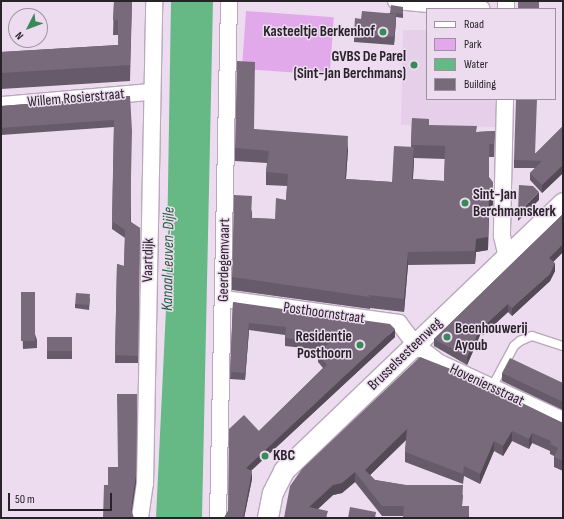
<!DOCTYPE html>
<style>
body{margin:0}
#map{position:relative;width:564px;height:519px;overflow:hidden;background:#eddcf0;font-family:"Sofia Sans Condensed",sans-serif}
div>[style]{position:absolute}
.built>*{inset:0;background:#e5cfe9}
.green>*{inset:0;background:#e1a9ea;transform-origin:0 0}
.water>*{inset:0;background:#66b885}
.roads{filter:drop-shadow(1px 0 #baa9bc) drop-shadow(-1px 0 #baa9bc) drop-shadow(0 1px #baa9bc) drop-shadow(0 -1px #baa9bc)}
.service>*{height:8px;margin:-4px;padding:0 4px;transform-origin:4px;border-radius:4px;background:#fff}
.minor>*{height:16px;margin:-8px;padding:0 8px;transform-origin:8px;border-radius:8px;background:#fff}
.tertiary>*{height:20px;margin:-10px;padding:0 10px;transform-origin:10px;border-radius:10px;background:#fff}
.wall>*{inset:0;background:#675a6a;transform-origin:0 0}
.shaded-wall>*{inset:0;background:#544a56}
.building>*{inset:0;background:#78697b;transform-origin:0 0}
.dots>*{width:11px;height:11px;translate:-50% -50%;box-sizing:border-box;border:2px solid #eddcf0;border-radius:50%}
span{translate:-50% -50%;white-space:nowrap;text-align:center;line-height:1.15;-webkit-text-stroke:3px #eddcf0;paint-order:stroke}
.poi-label{font-size:15px;color:#282229;font-weight:700}
.right{translate:-100% -50%;text-align:right}
.left{translate:0 -50%;text-align:left}
.street-label{font-size:15px;color:#282229}
.water-label{font-size:16px;color:#24603d;font-style:italic}
.frame{position:absolute;inset:0;border:2px solid #282229;pointer-events:none}
.legend{position:absolute;left:426px;top:8px;width:130px;height:92px;box-sizing:border-box;background:#eddcf0;border:1px solid #9e92a0;margin:0;padding:5px 7px;list-style:none;font-size:12px;color:#282229}
.legend li{display:flex;align-items:center;gap:8px;height:20px}
.legend b{width:20px;border:1px solid #9e92a0}
.north{position:absolute;left:8px;top:8px;width:40px;height:40px;box-sizing:border-box;background:#eddcf0;border:1px solid #9e92a0;border-radius:50%;rotate:228deg;font-size:11px;font-weight:700;line-height:16px;text-align:center;color:#282229}
.north::after{content:'';display:block;margin:auto;width:14px;height:18px;background:#398a5b;clip-path:polygon(50% 0,100% 100%,50% 72%,0 100%)}
.scale{position:absolute;left:8px;top:493px;width:104px;height:18px;box-sizing:border-box;border:2px solid #282229;border-top:0;padding-left:5px;font-size:12px;line-height:14px;white-space:nowrap;color:#282229;-webkit-text-stroke:3px #eddcf0;paint-order:stroke}
</style>
<div id="map">
<div class="built">
<div style="clip-path:polygon(403px 30px,427px 30px,427px 99px,499px 99px,498px 127px,401px 125px)"></div>
</div>
<div class="green">
<div style="left:246px;top:11px;width:88px;height:58px;rotate:4deg"></div>
</div>
<div class="water">
<div style="clip-path:polygon(171px 1px,213px 1px,202px 518px,156px 518px,166px 309px)"></div>
</div>
<div class="roads">
<div class="service">
<div style="left:492px;top:387px;width:47px;rotate:-61.8deg"></div>
<div style="left:514px;top:346px;width:8px;rotate:-40deg"></div>
<div style="left:520px;top:341px;width:13px;rotate:-23deg"></div>
<div style="left:532px;top:336px;width:33px;rotate:18deg"></div>
</div>
<div class="minor">
<div style="left:396px;top:1px;width:86px;rotate:5.3deg"></div>
<div style="left:506px;top:9px;width:8px;rotate:-90deg"></div>
<div style="left:505px;top:99px;width:137px;rotate:91.3deg"></div>
<div style="left:502px;top:236px;width:22px;rotate:77deg"></div>
<div style="left:1px;top:105px;width:151px;rotate:-5deg"></div>
<div style="left:224px;top:299px;width:177px;rotate:7.8deg"></div>
<div style="left:399px;top:323px;width:26px;rotate:53deg"></div>
<div style="left:415px;top:344px;width:29px;rotate:38deg"></div>
<div style="left:438px;top:362px;width:138px;rotate:24.9deg"></div>
<div style="left:140px;top:518px;width:34px;rotate:-82deg"></div>
<div style="left:145px;top:484px;width:483px;rotate:-88.9deg"></div>
<div style="left:218px;top:518px;width:517px;rotate:-88.78deg"></div>
</div>
<div class="tertiary">
<div style="left:268px;top:518px;width:25px;rotate:-79deg"></div>
<div style="left:273px;top:493px;width:25px;rotate:-63deg"></div>
<div style="left:284px;top:471px;width:387px;rotate:-43.8deg"></div>
</div>
</div>
<div class="wall">
<div style="clip-path:polygon(114px 1px,132px 1px,130px 81px,1px 89px,1px 52px,118px 45px,118px 35px,113px 35px)"></div>
<div style="clip-path:polygon(403px 7px,403px 18px,396px 17px,394px 45px,354px 42px,354px 34px,361px 19px,390px 13px)"></div>
<div style="clip-path:polygon(130px 96px,131px 222px,140px 228px,138px 363px,115px 363px,117px 264px,124px 266px,125px 238px,112px 229px,114px 127px,1px 135px,1px 106px)"></div>
<div style="clip-path:polygon(evenodd,412px 118px,429px 125px,477px 132px,495px 131px,494px 157px,489px 157px,489px 177px,493px 195px,493px 205px,489px 207px,488px 250px,476px 252px,475px 264px,408px 265px,404px 312px,370px 308px,370px 309px,232px 290px,232px 277px,252px 209px,252px 218px,275px 219px,286px 200px,287px 186px,266px 185px,266px 172px,267px 163px,235px 161px,235px 148px,254px 129px,348px 149px,346px 179px,392px 182px,411px 147px,412px 118px,414px 158px,445px 159px,444px 181px,413px 179px,414px 158px)"></div>
<div style="clip-path:polygon(563px 126px,563px 173px,542px 193px,530px 180px,530px 173px,535px 168px,514px 168px,514px 160px,536px 153px)"></div>
<div style="clip-path:polygon(563px 214px,563px 252px,553px 262px,555px 271px,550px 281px,512px 316px,508px 312px,483px 335px,481px 333px,467px 365px,434px 346px,434px 339px)"></div>
<div style="clip-path:polygon(21px 292px,37px 340px,37px 348px,23px 349px)"></div>
<div style="clip-path:polygon(90px 298px,89px 310px,75px 308px,75px 304px)"></div>
<div style="clip-path:polygon(233px 302px,395px 337px,251px 471px,252px 479px,244px 518px,224px 518px,228px 511px,259px 431px,323px 368px,318px 362px,318px 354px,322px 350px,285px 346px,285px 335px,249px 330px,245px 380px,230px 379px)"></div>
<div style="left:47px;top:337px;width:25px;height:22px"></div>
<div style="clip-path:polygon(420px 357px,563px 423px,563px 471px,554px 467px,554px 456px,550px 454px,550px 451px,532px 443px,529px 449px,512px 441px,503px 456px,494px 451px,480px 484px,464px 476px,463px 484px,405px 462px,405px 452px,406px 440px,370px 475px,375px 480px,463px 495px,462px 506px,469px 518px,403px 518px,403px 516px,382px 516px,355px 482px,342px 493px,333px 495px,318px 509px,328px 518px,284px 518px)"></div>
<div style="clip-path:polygon(502px 373px,563px 383px,563px 410px,502px 381px)"></div>
</div>
<div class="shaded-wall">
<div style="clip-path:polygon(396px 14px,396px 21px,394px 45px,394px 37px)"></div>
<div style="clip-path:polygon(348px 136px,348px 149px,345px 192px,345px 179px)"></div>
<div style="clip-path:polygon(414px 147px,414px 160px,412px 192px,412px 179px)"></div>
<div style="clip-path:polygon(563px 165px,563px 173px,542px 193px,542px 185px)"></div>
<div style="clip-path:polygon(493px 182px,493px 205px,489px 207px,488px 250px,476px 252px,475px 264px,475px 251px,476px 239px,489px 194px)"></div>
<div style="clip-path:polygon(539px 192px,539px 200px,518px 221px,518px 213px)"></div>
<div style="clip-path:polygon(563px 244px,563px 252px,549px 266px,549px 258px)"></div>
<div style="clip-path:polygon(408px 252px,408px 265px,404px 312px,404px 299px)"></div>
<div style="clip-path:polygon(555px 263px,555px 271px,550px 281px,512px 316px,512px 308px)"></div>
<div style="clip-path:polygon(508px 304px,508px 312px,483px 335px,483px 327px)"></div>
<div style="clip-path:polygon(249px 323px,249px 330px,245px 380px,245px 373px)"></div>
<div style="clip-path:polygon(481px 326px,481px 333px,467px 365px,467px 357px)"></div>
<div style="clip-path:polygon(395px 329px,395px 337px,246px 475px,246px 468px)"></div>
<div style="clip-path:polygon(137px 394px,136px 483px,131px 517px,131px 509px)"></div>
<div style="clip-path:polygon(407px 429px,407px 439px,365px 480px,365px 470px)"></div>
<div style="clip-path:polygon(512px 431px,512px 441px,503px 456px,503px 446px)"></div>
<div style="clip-path:polygon(532px 433px,532px 443px,529px 449px,529px 439px)"></div>
<div style="clip-path:polygon(494px 441px,494px 451px,480px 484px,480px 474px)"></div>
<div style="clip-path:polygon(252px 471px,252px 479px,244px 518px,243px 518px)"></div>
<div style="clip-path:polygon(355px 472px,355px 482px,342px 493px,333px 495px,309px 517px,309px 507px,333px 485px)"></div>
</div>
<div class="building">
<div style="clip-path:polygon(114px 1px,132px 1px,130px 65px,1px 73px,1px 52px,118px 45px,118px 20px,113px 20px)"></div>
<div style="left:518px;top:1px;width:21px;height:8px"></div>
<div style="clip-path:polygon(391px 5px,403px 7px,403px 14px,390px 13px)"></div>
<div style="clip-path:polygon(362px 11px,396px 14px,394px 37px,354px 34px,355px 18px,361px 19px)"></div>
<div style="clip-path:polygon(237px 61px,255px 62px,254px 129px,348px 136px,345px 179px,392px 182px,394px 146px,414px 147px,412px 179px,444px 181px,445px 146px,411px 145px,412px 118px,429px 119px,429px 125px,477px 126px,476px 132px,495px 131px,494px 144px,489px 144px,489px 177px,493px 182px,493px 192px,489px 194px,488px 237px,476px 239px,475px 251px,408px 252px,404px 299px,368px 295px,370px 297px,232px 277px,234px 195px,252px 196px,251px 218px,275px 219px,276px 198px,286px 200px,288px 174px,266px 172px,269px 151px,235px 148px)"></div>
<div style="clip-path:polygon(130px 96px,132px 131px,130px 222px,140px 228px,138px 356px,115px 355px,117px 264px,124px 266px,125px 230px,112px 221px,114px 120px,1px 128px,1px 106px)"></div>
<div style="clip-path:polygon(516px 99px,537px 99px,535px 154px,563px 126px,563px 165px,542px 185px,530px 173px,542px 161px,514px 160px)"></div>
<div style="clip-path:polygon(519px 185px,533px 186px,539px 192px,518px 213px)"></div>
<div style="clip-path:polygon(563px 214px,563px 244px,549px 258px,555px 263px,550px 274px,512px 308px,508px 304px,483px 327px,481px 326px,467px 357px,434px 339px)"></div>
<div style="left:21px;top:292px;width:14px;height:49px"></div>
<div style="left:76px;top:293px;width:14px;height:11px;rotate:4deg"></div>
<div style="clip-path:polygon(233px 302px,390px 324px,395px 329px,246px 468px,252px 471px,243px 518px,224px 518px,228px 511px,229px 429px,244px 415px,259px 431px,327px 365px,318px 354px,329px 343px,285px 338px,286px 327px,249px 323px,245px 373px,230px 372px)"></div>
<div style="left:47px;top:337px;width:25px;height:14px"></div>
<div style="clip-path:polygon(420px 357px,461px 373px,563px 423px,563px 461px,554px 457px,558px 448px,550px 444px,551px 441px,532px 433px,529px 439px,512px 431px,503px 446px,494px 441px,480px 474px,464px 466px,463px 474px,405px 452px,407px 429px,365px 470px,375px 480px,406px 485px,463px 485px,462px 506px,469px 506px,469px 518px,403px 517px,404px 506px,382px 506px,355px 472px,342px 483px,333px 485px,309px 507px,328px 511px,326px 518px,284px 518px,290px 486px,302px 469px)"></div>
<div style="clip-path:polygon(510px 358px,563px 383px,563px 402px,502px 373px)"></div>
<div style="clip-path:polygon(117px 394px,137px 394px,136px 476px,131px 509px,134px 518px,103px 518px,104px 485px,108px 485px,108px 467px,118px 467px)"></div>
<div style="clip-path:polygon(350px 507px,376px 512px,375px 518px,348px 518px)"></div>
</div>
<div class="dots">
<div style="left:383px;top:32px;background:#398a5b"></div>
<div style="left:414px;top:65px;background:#398a5b"></div>
<div style="left:465px;top:203px;background:#398a5b"></div>
<div style="left:447px;top:337px;background:#398a5b"></div>
<div style="left:360px;top:345px;background:#398a5b"></div>
<div style="left:265px;top:456px;background:#398a5b"></div>
</div>
<div class="poi-label">
<span class="right" style="left:375px;top:32px">Kasteeltje Berkenhof</span>
<span class="right" style="left:406px;top:65px">GVBS De Parel<br>(Sint-Jan Berchmans)</span>
<span class="left" style="left:473px;top:203px">Sint-Jan<br>Berchmanskerk</span>
<span class="left" style="left:455px;top:337px">Beenhouwerij<br>Ayoub</span>
<span class="right" style="left:352px;top:345px">Residentie<br>Posthoorn</span>
<span class="left" style="left:273px;top:456px">KBC</span>
</div>
<div class="street-label">
<span style="left:76px;top:98px;rotate:-5deg">Willem Rosierstraat</span>
<span style="left:148px;top:260px;rotate:-89deg">Vaartdijk</span>
<span style="left:224px;top:260px;rotate:-89deg">Geerdegemvaart</span>
<span style="left:324px;top:313px;rotate:8deg">Posthoornstraat</span>
<span style="left:405px;top:354px;rotate:-44deg">Brusselsesteenweg</span>
<span style="left:487px;top:385px;rotate:25deg">Hoveniersstraat</span>
</div>
<div class="water-label">
<span style="left:169px;top:259px;rotate:-89deg">Kanaal Leuven-Dijle</span>
</div>
<div class="frame"></div>
<ul class="legend">
<li><b style="height:5px;background:#fff"></b>Road</li>
<li><b style="height:11px;background:#e1a9ea"></b>Park</li>
<li><b style="height:11px;background:#66b885"></b>Water</li>
<li><b style="height:11px;background:#78697b"></b>Building</li>
</ul>
<div class="north">N</div>
<div class="scale">50 m</div>
</div>
